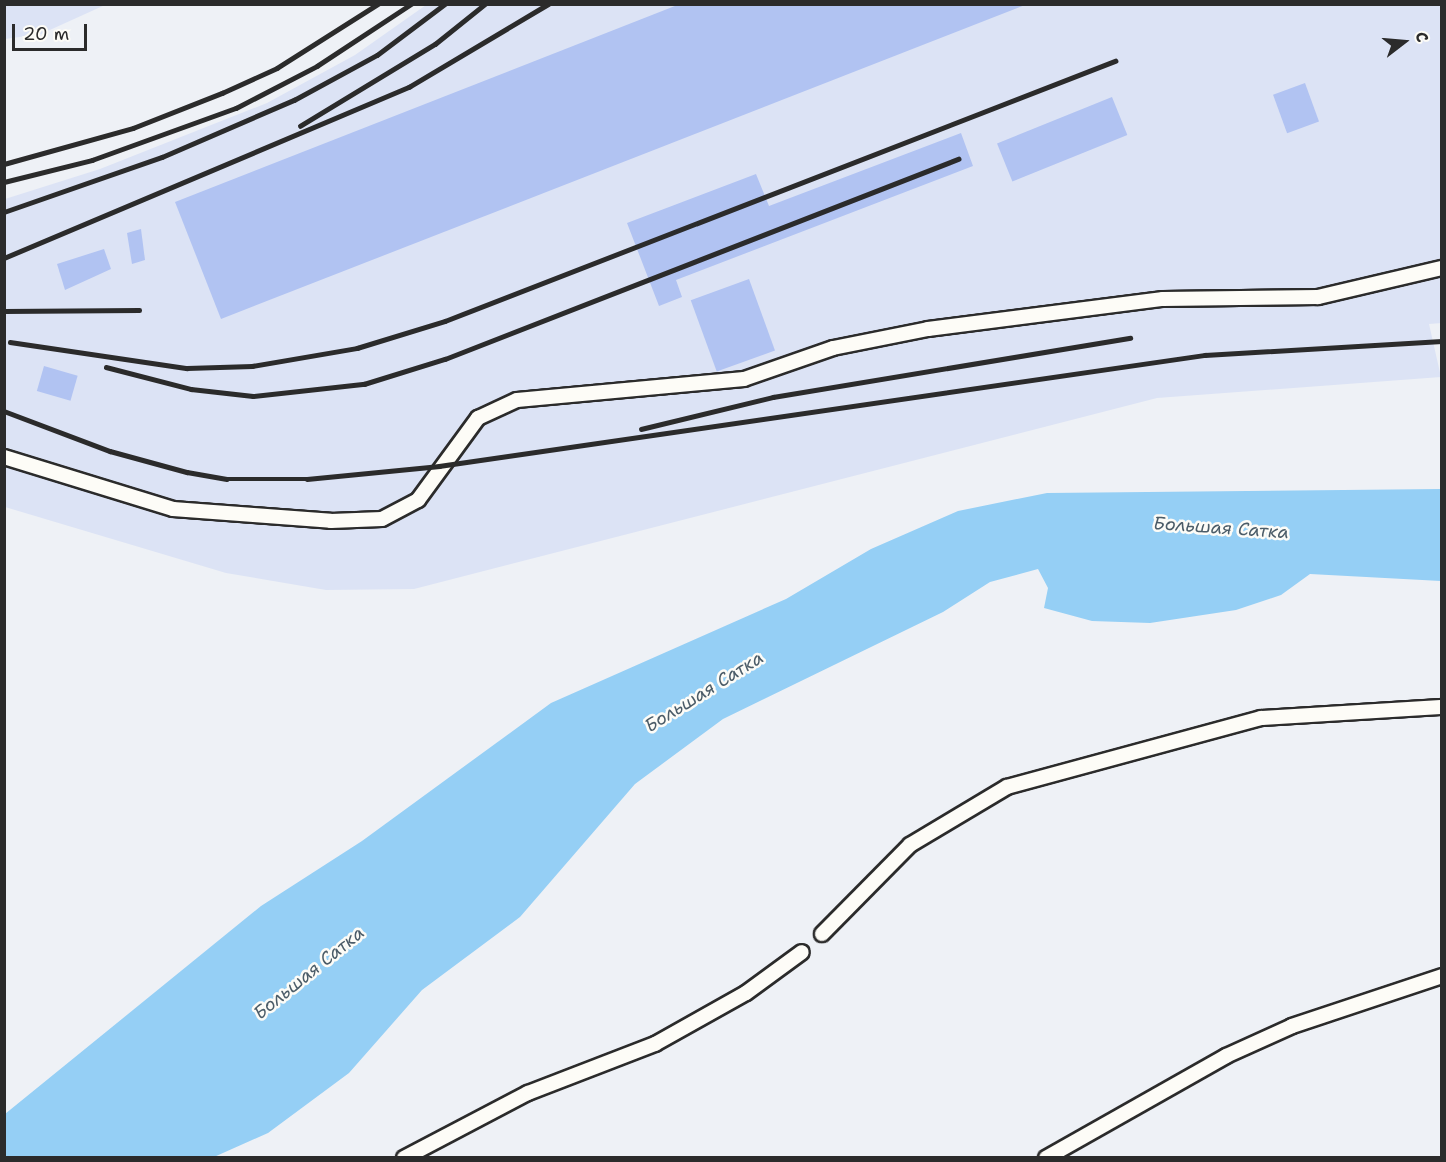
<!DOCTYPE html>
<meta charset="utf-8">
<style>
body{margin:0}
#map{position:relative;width:1446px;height:1162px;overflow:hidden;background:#eef1f6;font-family:"Shantell Sans",sans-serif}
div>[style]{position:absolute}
.built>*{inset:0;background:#dce3f5}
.water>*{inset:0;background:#95cff5}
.building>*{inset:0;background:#b1c3f2;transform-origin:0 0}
.roads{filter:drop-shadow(2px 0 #2b2b2b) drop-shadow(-2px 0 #2b2b2b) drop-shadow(0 2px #2b2b2b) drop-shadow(0 -2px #2b2b2b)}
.service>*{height:14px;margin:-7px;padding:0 7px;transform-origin:7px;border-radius:7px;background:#fdfcf7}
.rail>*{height:4.5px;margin:-2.25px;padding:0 2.25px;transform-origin:2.25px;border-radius:2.25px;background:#2b2b2b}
span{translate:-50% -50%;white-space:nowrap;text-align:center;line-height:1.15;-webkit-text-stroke:5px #fdfcf7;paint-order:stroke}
.water-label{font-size:18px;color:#4b5c68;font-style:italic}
.frame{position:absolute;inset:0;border:6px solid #2b2b2b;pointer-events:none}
.north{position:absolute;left:1374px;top:12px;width:60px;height:60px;-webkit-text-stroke:4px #fdfcf7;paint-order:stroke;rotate:74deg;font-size:16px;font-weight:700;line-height:24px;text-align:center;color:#2b2b2b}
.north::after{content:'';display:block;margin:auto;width:21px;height:27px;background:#2b2b2b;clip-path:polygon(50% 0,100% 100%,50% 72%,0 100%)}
.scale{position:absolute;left:12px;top:24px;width:75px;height:27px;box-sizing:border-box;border:3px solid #2b2b2b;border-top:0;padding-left:8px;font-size:18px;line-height:21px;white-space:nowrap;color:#2b2b2b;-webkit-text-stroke:4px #fdfcf7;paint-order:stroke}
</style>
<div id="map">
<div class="built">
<div style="clip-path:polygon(4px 5px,5px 4px,105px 5px,41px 34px,5px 39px)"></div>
<div style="clip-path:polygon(426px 5px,1441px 5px,1442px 323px,1429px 324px,1441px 377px,1157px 398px,414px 589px,326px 590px,226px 573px,5px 507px,5px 199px,100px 169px,267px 103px,355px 55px)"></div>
</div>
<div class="water">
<div style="clip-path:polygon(1441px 489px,1441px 581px,1310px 574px,1281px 595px,1236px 610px,1150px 623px,1092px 621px,1044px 608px,1048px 588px,1038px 569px,990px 582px,943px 612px,723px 719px,635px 784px,520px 917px,422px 990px,349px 1073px,268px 1133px,214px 1157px,5px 1157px,5px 1114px,261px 906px,362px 841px,551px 703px,786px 599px,871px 549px,958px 511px,1047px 493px)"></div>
</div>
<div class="building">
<div style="clip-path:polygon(680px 4px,1025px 5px,221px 319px,175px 202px)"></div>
<div style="left:1305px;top:83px;width:41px;height:34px;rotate:70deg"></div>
<div style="left:1112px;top:97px;width:41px;height:124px;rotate:68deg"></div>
<div style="clip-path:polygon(961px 133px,973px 166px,676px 280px,682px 297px,659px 306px,627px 223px,756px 174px,769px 206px)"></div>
<div style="clip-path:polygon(141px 229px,145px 260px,132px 264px,127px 233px)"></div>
<div style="clip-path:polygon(104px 249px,111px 269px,65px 290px,57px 264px)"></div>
<div style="left:749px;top:279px;width:76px;height:62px;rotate:70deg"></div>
<div style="left:44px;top:366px;width:35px;height:26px;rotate:16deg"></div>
</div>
<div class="roads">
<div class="service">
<div style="left:4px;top:457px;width:177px;rotate:17.1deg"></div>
<div style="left:173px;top:509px;width:158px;rotate:4.3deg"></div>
<div style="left:331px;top:521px;width:51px;rotate:-2.2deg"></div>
<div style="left:382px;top:519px;width:41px;rotate:-27.8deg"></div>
<div style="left:418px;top:500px;width:102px;rotate:-53.8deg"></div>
<div style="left:478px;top:418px;width:43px;rotate:-24.8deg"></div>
<div style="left:517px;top:400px;width:228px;rotate:-5.3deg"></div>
<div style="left:744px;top:379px;width:94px;rotate:-19.2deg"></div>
<div style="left:833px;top:348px;width:97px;rotate:-11.3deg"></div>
<div style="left:928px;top:329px;width:237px;rotate:-7.3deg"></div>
<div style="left:1163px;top:299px;width:155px;rotate:-0.7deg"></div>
<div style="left:1318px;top:297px;width:127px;rotate:-13.2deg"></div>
<div style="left:822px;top:934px;width:125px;rotate:-45.3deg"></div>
<div style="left:910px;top:845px;width:113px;rotate:-30.9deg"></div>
<div style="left:1007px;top:787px;width:263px;rotate:-15.2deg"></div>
<div style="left:1261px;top:718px;width:181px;rotate:-3.5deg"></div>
<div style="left:404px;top:1158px;width:140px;rotate:-27.7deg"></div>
<div style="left:528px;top:1093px;width:136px;rotate:-21.1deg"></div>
<div style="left:655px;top:1044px;width:104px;rotate:-29.3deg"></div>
<div style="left:746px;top:993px;width:69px;rotate:-36.2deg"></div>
<div style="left:1046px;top:1158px;width:207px;rotate:-29.5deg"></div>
<div style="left:1226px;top:1056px;width:72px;rotate:-24.4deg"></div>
<div style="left:1292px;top:1026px;width:158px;rotate:-18.4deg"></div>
</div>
</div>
<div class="rail">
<div style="left:300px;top:126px;width:158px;rotate:-31.3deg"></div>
<div style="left:435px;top:44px;width:64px;rotate:-38.7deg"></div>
<div style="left:4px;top:164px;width:134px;rotate:-15.6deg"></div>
<div style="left:133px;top:128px;width:96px;rotate:-21.5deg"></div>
<div style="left:222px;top:93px;width:60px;rotate:-24.4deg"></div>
<div style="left:277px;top:68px;width:120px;rotate:-32.4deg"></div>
<div style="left:4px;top:182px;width:91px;rotate:-14deg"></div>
<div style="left:92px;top:160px;width:153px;rotate:-19.9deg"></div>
<div style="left:236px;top:108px;width:91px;rotate:-27.4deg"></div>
<div style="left:317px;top:66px;width:113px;rotate:-33.4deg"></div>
<div style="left:4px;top:212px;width:167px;rotate:-19.2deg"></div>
<div style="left:162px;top:157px;width:144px;rotate:-23.4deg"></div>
<div style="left:294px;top:100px;width:94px;rotate:-28.5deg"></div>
<div style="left:377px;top:55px;width:85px;rotate:-36.9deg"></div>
<div style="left:4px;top:258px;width:440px;rotate:-22.9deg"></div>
<div style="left:409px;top:87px;width:162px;rotate:-30.8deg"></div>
<div style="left:4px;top:311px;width:135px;rotate:-0.4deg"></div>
<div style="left:10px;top:342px;width:179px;rotate:8.4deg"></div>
<div style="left:187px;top:368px;width:65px;rotate:-1.8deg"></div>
<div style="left:252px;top:366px;width:107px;rotate:-9.7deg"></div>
<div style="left:357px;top:348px;width:92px;rotate:-17.1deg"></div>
<div style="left:445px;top:321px;width:719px;rotate:-21.21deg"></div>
<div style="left:106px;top:367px;width:88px;rotate:14.5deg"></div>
<div style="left:191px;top:389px;width:62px;rotate:6.4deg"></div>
<div style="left:253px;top:396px;width:112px;rotate:-6.2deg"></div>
<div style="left:364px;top:384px;width:85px;rotate:-17.2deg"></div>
<div style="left:445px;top:359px;width:551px;rotate:-21.3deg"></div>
<div style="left:4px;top:411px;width:113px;rotate:20.7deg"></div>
<div style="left:110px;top:451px;width:80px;rotate:15.3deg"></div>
<div style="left:187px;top:472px;width:40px;rotate:10deg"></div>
<div style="left:226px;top:479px;width:81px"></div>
<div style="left:307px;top:479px;width:133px;rotate:-5.6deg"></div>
<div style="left:439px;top:466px;width:774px;rotate:-8.25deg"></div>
<div style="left:1205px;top:355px;width:237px;rotate:-3.4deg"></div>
<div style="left:641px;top:429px;width:136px;rotate:-13.6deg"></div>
<div style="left:773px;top:397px;width:362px;rotate:-9.4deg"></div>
</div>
<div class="water-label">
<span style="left:1221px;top:528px;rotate:4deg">Большая Сатка</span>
<span style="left:704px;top:692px;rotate:-32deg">Большая Сатка</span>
<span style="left:309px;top:973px;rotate:-39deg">Большая Сатка</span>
</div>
<div class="frame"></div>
<div class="north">С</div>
<div class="scale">20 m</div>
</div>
